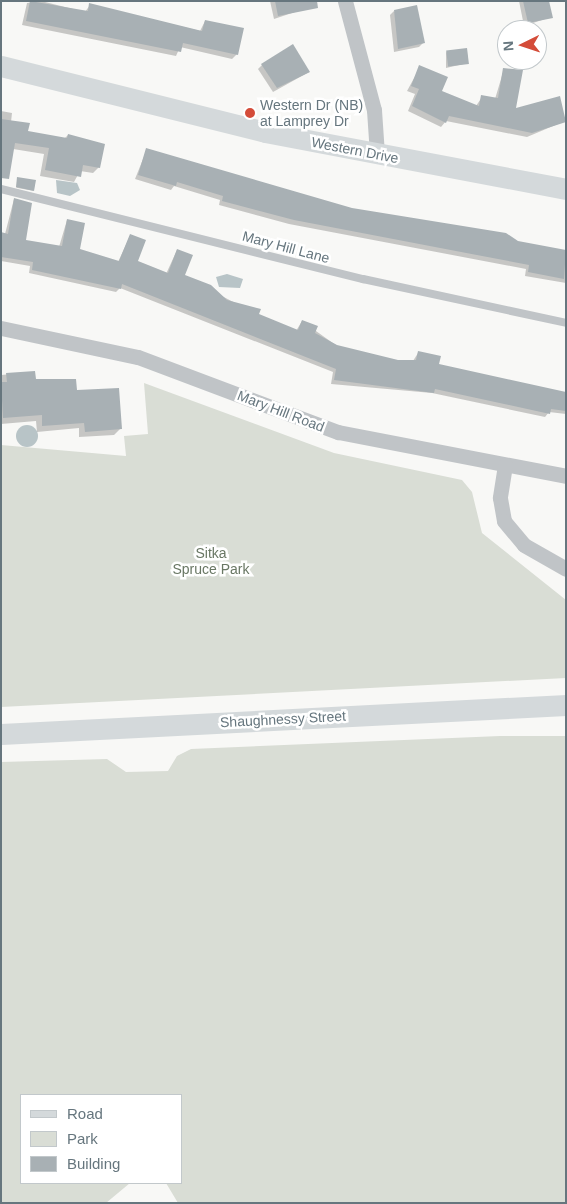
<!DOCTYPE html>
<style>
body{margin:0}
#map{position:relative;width:567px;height:1204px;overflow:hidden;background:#f8f8f6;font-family:Helvetica,sans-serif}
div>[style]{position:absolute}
.green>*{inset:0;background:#d9ddd5}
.water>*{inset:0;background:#b8c4c7}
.round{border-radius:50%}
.shadow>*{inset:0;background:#0003;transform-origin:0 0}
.building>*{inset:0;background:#a8b0b4;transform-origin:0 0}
.lane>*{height:8px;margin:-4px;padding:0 4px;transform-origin:4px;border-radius:4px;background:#c0c4c7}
.street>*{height:15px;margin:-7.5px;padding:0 7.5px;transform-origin:7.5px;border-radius:7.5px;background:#c0c4c7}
.secondary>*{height:21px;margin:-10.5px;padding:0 10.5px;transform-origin:10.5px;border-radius:10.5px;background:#d4d9db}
.dots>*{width:14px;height:14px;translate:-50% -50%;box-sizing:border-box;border:2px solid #fff;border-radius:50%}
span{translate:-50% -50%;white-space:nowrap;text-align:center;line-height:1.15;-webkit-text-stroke:5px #fff;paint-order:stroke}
.poi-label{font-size:14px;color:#66767e}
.left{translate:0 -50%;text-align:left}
.street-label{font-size:14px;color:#66767e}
.park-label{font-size:14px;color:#697764}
.frame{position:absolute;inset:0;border:2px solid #66767e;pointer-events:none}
.legend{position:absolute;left:20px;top:1094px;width:162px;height:90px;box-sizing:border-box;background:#fff;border:1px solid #c2c8cb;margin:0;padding:6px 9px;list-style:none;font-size:15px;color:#66767e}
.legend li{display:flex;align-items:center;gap:10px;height:25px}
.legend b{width:25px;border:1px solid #c2c8cb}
.north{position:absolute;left:497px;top:20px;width:50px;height:50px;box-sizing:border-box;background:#fff;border:1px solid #c2c8cb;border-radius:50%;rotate:266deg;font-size:14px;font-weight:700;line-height:20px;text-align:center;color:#66767e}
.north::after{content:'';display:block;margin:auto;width:18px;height:22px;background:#d44c39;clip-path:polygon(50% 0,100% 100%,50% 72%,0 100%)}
</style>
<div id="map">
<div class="green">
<div style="clip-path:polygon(144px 383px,334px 453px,462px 480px,472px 492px,482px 533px,566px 600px,566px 678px,1px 707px,1px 445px,126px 456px,124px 436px,148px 434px)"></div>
<div style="clip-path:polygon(500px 736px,566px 736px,566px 1203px,178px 1203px,166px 1183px,181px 1183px,181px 1095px,21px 1095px,21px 1183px,130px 1183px,106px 1203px,1px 1203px,1px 762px,107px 759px,126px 772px,168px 771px,177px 756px,191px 749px)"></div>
</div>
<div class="water">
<div style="clip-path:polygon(56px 180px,77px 183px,80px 190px,70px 196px,57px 193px)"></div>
<div style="clip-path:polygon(227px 274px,243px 279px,240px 288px,219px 287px,216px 277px)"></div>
<div class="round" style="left:16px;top:425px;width:22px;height:22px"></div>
</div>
<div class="shadow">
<div style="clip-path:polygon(41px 1px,85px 12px,90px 5px,200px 31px,205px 21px,237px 54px,232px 59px,180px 47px,176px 56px,22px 25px,27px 3px)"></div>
<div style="clip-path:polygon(270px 1px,292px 1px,295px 12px,274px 19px)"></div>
<div style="clip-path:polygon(519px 1px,547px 1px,551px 17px,524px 26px)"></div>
<div style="clip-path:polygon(394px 11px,423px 43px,419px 47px,394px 52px,390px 15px)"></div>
<div style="clip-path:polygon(446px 52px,468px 63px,446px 68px)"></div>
<div style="clip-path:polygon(262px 65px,309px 72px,273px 92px,258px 69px)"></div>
<div style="clip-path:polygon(420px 67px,440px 92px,476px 106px,482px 97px,495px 99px,504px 69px,515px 110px,565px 121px,527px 137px,446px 121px,441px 127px,408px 111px,415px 94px,407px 91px)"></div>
<div style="clip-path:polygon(1px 111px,12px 113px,11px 122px,27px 132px,64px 139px,68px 135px,99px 167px,93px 173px,80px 171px,74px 182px,40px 176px,44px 154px,13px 149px,1px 169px)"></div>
<div style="clip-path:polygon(147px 149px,352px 209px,566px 252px,566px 283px,525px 276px,526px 269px,289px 224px,219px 205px,220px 200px,174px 186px,171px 190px,135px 179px)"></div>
<div style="left:18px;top:178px;width:17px;height:10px;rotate:10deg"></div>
<div style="clip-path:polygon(14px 199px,25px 241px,59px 247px,67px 220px,78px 250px,118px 262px,130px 236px,136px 261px,166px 274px,177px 250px,184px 276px,258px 315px,296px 331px,302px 321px,337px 346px,398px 361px,413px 361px,418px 353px,438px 365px,565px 393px,566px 388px,566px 414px,549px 412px,545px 417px,432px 393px,331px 384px,333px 372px,120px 288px,116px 292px,29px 273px,30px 266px,1px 261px,1px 234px,5px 234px)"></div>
<div style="clip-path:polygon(34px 372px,35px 381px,75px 391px,121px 428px,114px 435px,79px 437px,79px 428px,37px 432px,36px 421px,1px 424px,1px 375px)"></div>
</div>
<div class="building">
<div style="clip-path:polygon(30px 1px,88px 11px,89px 3px,202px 31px,205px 20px,244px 28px,238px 55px,183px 43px,181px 52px,26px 21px)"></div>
<div style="clip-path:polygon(275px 1px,317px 1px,318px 8px,278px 16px)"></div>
<div style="clip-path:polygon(523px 1px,549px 1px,553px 18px,528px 23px)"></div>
<div style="clip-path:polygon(417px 5px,425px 43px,398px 49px,394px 10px)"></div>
<div style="clip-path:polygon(293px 44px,310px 72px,277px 88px,261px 64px)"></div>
<div style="left:467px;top:48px;width:16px;height:21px;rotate:83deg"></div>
<div style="clip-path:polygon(419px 65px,448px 77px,442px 91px,479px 106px,481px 95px,498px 98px,503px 68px,523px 70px,516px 108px,560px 96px,566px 122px,532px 133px,449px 116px,446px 123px,412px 106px,419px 89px,411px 86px)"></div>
<div style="clip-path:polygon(1px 119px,30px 123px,28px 131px,67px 138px,68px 134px,105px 144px,100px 168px,83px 165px,81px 177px,45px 170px,49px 148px,15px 143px,9px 179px,1px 178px)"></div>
<div style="clip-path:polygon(146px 148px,352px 208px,506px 233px,518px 241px,566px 250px,564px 279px,528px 272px,529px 265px,294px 220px,222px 201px,223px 196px,177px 182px,176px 186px,138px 175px)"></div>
<div style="clip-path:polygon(17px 177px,36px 180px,34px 191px,16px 187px)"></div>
<div style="clip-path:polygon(14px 198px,32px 203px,26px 240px,62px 246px,67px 219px,85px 223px,80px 249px,119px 261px,130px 234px,146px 240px,138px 261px,168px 273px,177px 249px,193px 255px,185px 275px,211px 285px,227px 300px,261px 309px,259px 314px,298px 330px,302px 320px,318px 326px,315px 333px,337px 345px,398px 360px,416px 360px,418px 351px,441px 356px,439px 364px,566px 392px,566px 411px,551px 409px,550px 414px,435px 389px,434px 393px,334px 380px,336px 369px,122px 284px,121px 289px,32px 270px,33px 262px,1px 257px,1px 232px,8px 234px)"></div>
<div style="clip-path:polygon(35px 371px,36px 379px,76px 379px,77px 390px,119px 388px,122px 429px,85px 432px,84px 423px,42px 426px,42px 415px,3px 418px,1px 382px,7px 382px,6px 373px)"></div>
</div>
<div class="lane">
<div style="left:1px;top:189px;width:373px;rotate:14deg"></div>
<div style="left:363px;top:279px;width:208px;rotate:12.2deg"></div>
</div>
<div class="street">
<div style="left:345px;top:1px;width:113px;rotate:75.1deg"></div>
<div style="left:374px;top:110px;width:44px;rotate:86.1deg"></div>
<div style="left:1px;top:328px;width:140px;rotate:12deg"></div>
<div style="left:138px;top:357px;width:214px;rotate:20.6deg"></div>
<div style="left:338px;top:432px;width:232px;rotate:10.9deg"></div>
<div style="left:505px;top:465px;width:33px;rotate:99deg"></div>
<div style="left:500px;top:498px;width:23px;rotate:80deg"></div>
<div style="left:504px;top:521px;width:31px;rotate:50deg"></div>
<div style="left:524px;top:545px;width:48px;rotate:29.7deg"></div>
</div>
<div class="secondary">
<div style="left:1px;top:66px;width:272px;rotate:14deg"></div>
<div style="left:265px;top:132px;width:306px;rotate:10.7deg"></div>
<div style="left:1px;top:734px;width:566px;rotate:-2.94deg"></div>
</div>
<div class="dots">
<div style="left:250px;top:113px;background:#d44c39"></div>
</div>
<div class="poi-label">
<span class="left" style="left:260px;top:113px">Western Dr (NB)<br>at Lamprey Dr</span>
</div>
<div class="street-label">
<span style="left:355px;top:150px;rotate:11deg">Western Drive</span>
<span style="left:286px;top:247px;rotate:15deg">Mary Hill Lane</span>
<span style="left:281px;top:411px;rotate:21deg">Mary Hill Road</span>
<span style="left:283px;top:719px;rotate:-3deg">Shaughnessy Street</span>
</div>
<div class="park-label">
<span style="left:211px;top:561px">Sitka<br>Spruce Park</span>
</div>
<div class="frame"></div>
<ul class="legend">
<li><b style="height:6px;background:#d4d9db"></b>Road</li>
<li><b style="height:14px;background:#d9ddd5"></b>Park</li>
<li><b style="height:14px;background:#a8b0b4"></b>Building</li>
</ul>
<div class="north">N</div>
</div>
